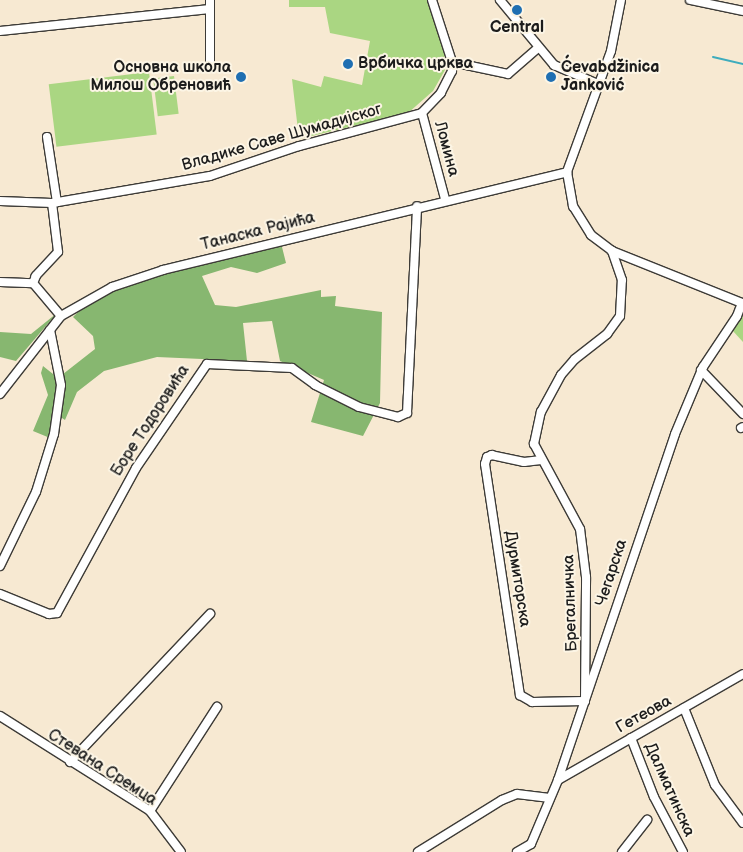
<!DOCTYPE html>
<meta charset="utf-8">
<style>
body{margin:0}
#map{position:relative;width:743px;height:852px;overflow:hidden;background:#f7e9d2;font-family:"Balsamiq Sans",sans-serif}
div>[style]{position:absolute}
.green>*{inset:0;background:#aad682;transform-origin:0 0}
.forest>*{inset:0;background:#87b770}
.stream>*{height:2px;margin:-1px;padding:0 1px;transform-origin:1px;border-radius:1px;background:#3eacbd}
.roads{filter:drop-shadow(1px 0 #3d3b37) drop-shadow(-1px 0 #3d3b37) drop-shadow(0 1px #3d3b37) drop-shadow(0 -1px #3d3b37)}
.minor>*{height:8px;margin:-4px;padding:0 4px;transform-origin:4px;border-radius:4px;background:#fff}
.dots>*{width:14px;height:14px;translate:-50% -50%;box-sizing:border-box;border:2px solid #fcf5e5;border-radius:50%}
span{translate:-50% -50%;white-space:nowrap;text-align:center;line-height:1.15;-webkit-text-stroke:4px #fcf5e5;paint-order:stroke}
.poi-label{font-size:16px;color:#1c1c1c;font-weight:700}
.left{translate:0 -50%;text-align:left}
.right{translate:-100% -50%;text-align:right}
.street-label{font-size:16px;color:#1c1c1c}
</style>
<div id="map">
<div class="green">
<div style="clip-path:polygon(289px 0,427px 0,444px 47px,445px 70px,433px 91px,408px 113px,299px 139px,292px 79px,321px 87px,324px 76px,362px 85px,370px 41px,330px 33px,325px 7px,289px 7px)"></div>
<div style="left:149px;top:72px;width:63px;height:101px;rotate:83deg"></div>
<div style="left:174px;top:76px;width:38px;height:21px;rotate:83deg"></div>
<div style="clip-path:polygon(743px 312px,743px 342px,732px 330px)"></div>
</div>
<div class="forest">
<div style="clip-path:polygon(281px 243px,286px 263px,257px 273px,231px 267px,202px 276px,215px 305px,236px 307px,321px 290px,321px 297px,336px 296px,335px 306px,382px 312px,380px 403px,363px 436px,311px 422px,324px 380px,280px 361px,272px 321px,243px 323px,247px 361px,157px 357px,104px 371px,77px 392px,65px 420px,53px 412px,50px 438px,33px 431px,48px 395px,41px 373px,43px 366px,58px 378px,95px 349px,93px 336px,73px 317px,82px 308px,111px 289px,155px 272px)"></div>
<div style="clip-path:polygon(57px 313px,16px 361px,0 357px,0 332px,31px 334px)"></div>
</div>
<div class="stream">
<div style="left:713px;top:57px;width:31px;rotate:13deg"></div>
</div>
<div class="roads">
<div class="minor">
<div style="left:210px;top:0;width:63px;rotate:90deg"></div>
<div style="left:432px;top:0;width:65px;rotate:72.1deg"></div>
<div style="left:452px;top:62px;width:9px;rotate:90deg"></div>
<div style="left:452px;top:71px;width:25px;rotate:117deg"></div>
<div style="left:441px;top:93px;width:28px;rotate:134deg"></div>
<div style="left:422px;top:113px;width:89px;rotate:75deg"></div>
<div style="left:500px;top:0;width:85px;rotate:50.3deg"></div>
<div style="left:554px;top:65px;width:50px;rotate:23.5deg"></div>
<div style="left:621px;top:0;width:52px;rotate:101.1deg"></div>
<div style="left:611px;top:51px;width:129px;rotate:110deg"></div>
<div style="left:567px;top:172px;width:35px;rotate:80deg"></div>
<div style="left:573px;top:206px;width:34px;rotate:58deg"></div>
<div style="left:591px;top:235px;width:26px;rotate:37deg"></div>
<div style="left:612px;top:251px;width:140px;rotate:21.8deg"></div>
<div style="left:690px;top:0;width:54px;rotate:11.7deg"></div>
<div style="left:0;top:31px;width:211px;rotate:-6deg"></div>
<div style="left:452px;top:62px;width:57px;rotate:12.1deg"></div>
<div style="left:508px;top:74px;width:40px;rotate:-41deg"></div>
<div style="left:47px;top:137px;width:66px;rotate:81.3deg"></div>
<div style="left:0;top:201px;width:52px;rotate:2.2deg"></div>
<div style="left:52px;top:203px;width:160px;rotate:-9.7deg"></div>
<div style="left:210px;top:176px;width:94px;rotate:-18.6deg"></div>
<div style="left:299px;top:146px;width:127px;rotate:-15deg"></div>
<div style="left:52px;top:203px;width:49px;rotate:83deg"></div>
<div style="left:58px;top:252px;width:33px;rotate:133deg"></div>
<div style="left:36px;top:276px;width:8px;rotate:113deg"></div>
<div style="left:33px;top:283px;width:43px;rotate:49.7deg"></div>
<div style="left:0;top:282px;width:33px;rotate:2deg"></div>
<div style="left:701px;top:370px;width:61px;rotate:46.3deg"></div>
<div style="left:0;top:394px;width:99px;rotate:-52deg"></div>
<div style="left:61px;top:316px;width:59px;rotate:-29.6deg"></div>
<div style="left:112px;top:287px;width:54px;rotate:-18.4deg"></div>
<div style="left:163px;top:270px;width:416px;rotate:-13.6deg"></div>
<div style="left:741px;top:428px;width:2px;rotate:-27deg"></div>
<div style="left:541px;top:460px;width:17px;rotate:173deg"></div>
<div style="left:524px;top:462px;width:33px;rotate:-168deg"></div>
<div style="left:492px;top:455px;width:5px;rotate:158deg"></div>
<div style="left:487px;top:457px;width:7px;rotate:106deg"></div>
<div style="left:485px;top:464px;width:234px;rotate:81.4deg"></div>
<div style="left:520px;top:695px;width:14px;rotate:30deg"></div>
<div style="left:532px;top:702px;width:53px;rotate:-1.1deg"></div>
<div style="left:585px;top:701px;width:124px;rotate:-89.5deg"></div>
<div style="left:586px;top:577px;width:48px;rotate:-97.1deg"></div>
<div style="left:580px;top:529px;width:97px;rotate:-118.4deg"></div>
<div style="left:534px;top:444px;width:33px;rotate:-78deg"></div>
<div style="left:541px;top:412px;width:42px;rotate:-61.6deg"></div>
<div style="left:561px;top:375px;width:21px;rotate:-49deg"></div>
<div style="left:575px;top:359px;width:41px;rotate:-38deg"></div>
<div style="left:607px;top:334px;width:22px;rotate:-54deg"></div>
<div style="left:620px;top:316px;width:36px;rotate:-87deg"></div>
<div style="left:622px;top:280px;width:31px;rotate:-109deg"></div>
<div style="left:0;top:566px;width:82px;rotate:-64.1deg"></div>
<div style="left:36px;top:492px;width:61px;rotate:-72.8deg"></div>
<div style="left:54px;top:434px;width:49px;rotate:-81.9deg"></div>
<div style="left:61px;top:385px;width:56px;rotate:-101.3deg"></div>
<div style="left:0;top:594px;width:53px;rotate:22.2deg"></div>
<div style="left:49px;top:614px;width:8px;rotate:-7deg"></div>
<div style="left:57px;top:613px;width:165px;rotate:-61.4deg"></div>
<div style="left:136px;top:468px;width:126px;rotate:-55.7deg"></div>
<div style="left:207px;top:364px;width:85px;rotate:2.7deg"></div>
<div style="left:292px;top:368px;width:29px;rotate:36deg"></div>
<div style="left:315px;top:385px;width:49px;rotate:26.6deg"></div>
<div style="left:359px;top:407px;width:40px;rotate:14.4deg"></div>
<div style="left:398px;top:417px;width:10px;rotate:-24deg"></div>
<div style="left:407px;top:413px;width:207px;rotate:-87.2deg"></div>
<div style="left:684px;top:708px;width:83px;rotate:68.1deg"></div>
<div style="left:715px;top:785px;width:47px;rotate:53.6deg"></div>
<div style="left:0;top:716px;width:178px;rotate:32.3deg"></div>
<div style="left:150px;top:811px;width:51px;rotate:52.9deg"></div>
<div style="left:631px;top:738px;width:63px;rotate:68.7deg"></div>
<div style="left:654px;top:797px;width:62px;rotate:62.2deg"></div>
<div style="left:70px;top:762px;width:204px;rotate:-46.6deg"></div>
<div style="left:558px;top:780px;width:213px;rotate:-29.8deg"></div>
<div style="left:150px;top:811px;width:124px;rotate:-57.2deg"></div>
<div style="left:418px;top:852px;width:99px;rotate:-31.8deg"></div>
<div style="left:502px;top:800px;width:16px;rotate:-22deg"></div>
<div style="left:517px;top:794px;width:33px;rotate:7deg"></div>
<div style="left:517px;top:852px;width:16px;rotate:-30deg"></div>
<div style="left:531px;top:844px;width:69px;rotate:-67.1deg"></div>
<div style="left:558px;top:780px;width:365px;rotate:-71.3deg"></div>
<div style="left:675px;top:434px;width:73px;rotate:-67.3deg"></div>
<div style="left:703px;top:367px;width:61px;rotate:-56.3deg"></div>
<div style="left:737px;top:316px;width:14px;rotate:-69deg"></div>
<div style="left:622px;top:852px;width:41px;rotate:-52deg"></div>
</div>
</div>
<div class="dots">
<div style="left:517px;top:10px;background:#1f6fb2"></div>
<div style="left:348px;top:64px;background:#1f6fb2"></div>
<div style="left:241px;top:77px;background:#1f6fb2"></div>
<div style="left:551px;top:77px;background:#1f6fb2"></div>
</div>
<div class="poi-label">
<span style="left:517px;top:28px">Central</span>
<span class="left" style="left:358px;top:64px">Врбичка црква</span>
<span class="right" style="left:231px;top:77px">Основна школа<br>Милош Обреновић</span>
<span class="left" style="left:561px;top:77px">Ćevabdžinica<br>Janković</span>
</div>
<div class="street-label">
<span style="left:282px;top:138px;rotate:-16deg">Владике Саве Шумадијског</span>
<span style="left:446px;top:149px;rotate:75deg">Ломина</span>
<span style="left:258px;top:232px;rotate:-14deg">Танаска Рајића</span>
<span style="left:151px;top:421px;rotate:-57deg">Боре Тодоровића</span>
<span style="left:612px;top:573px;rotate:-72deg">Чегарска</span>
<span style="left:517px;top:579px;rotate:81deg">Дурмиторска</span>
<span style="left:571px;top:603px;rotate:-92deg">Брегалничка</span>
<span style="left:644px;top:715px;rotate:-29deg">Гетеова</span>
<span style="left:102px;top:768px;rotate:33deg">Стевана Сремца</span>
<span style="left:669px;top:790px;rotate:66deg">Далматинска</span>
</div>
</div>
